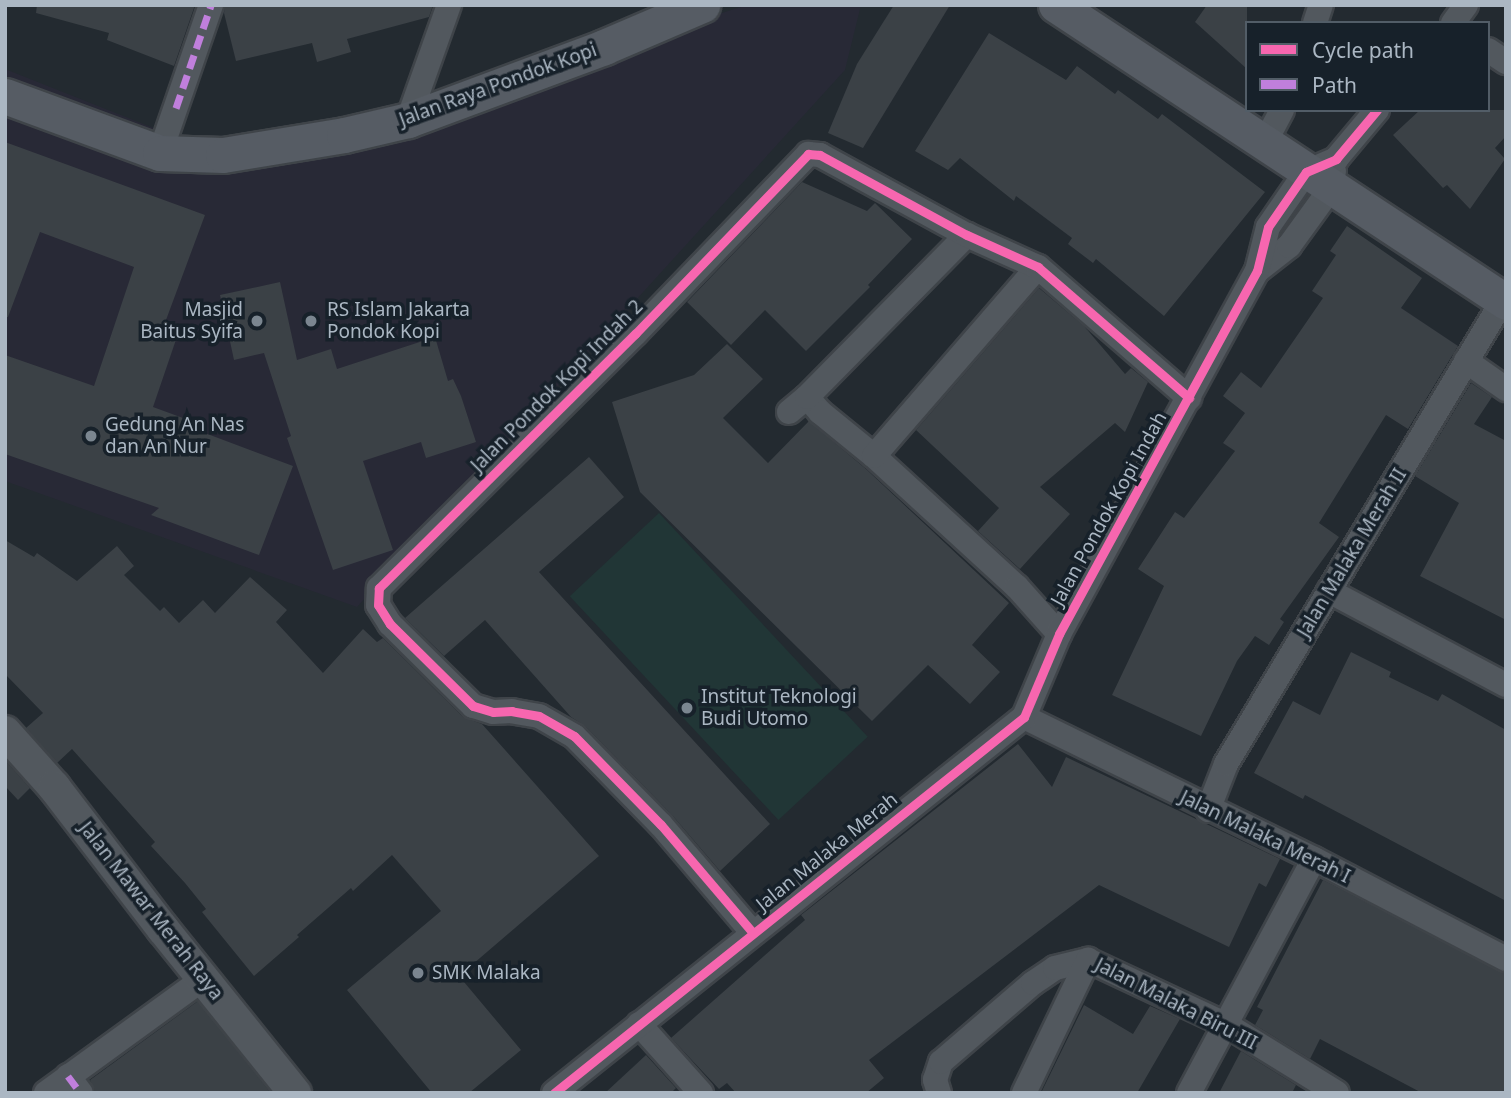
<!DOCTYPE html>
<style>
body{margin:0}
#map{position:relative;width:1511px;height:1098px;overflow:hidden;background:#232a30;font-family:"Noto Sans",sans-serif}
div>[style]{position:absolute}
.medical>*{inset:0;background:#282936}
.green>*{inset:0;background:#213636;transform-origin:0 0}
.building>*{inset:0;background:#3b4146}
.roads{filter:drop-shadow(2px 0 #3f4449) drop-shadow(-2px 0 #3f4449) drop-shadow(0 2px #3f4449) drop-shadow(0 -2px #3f4449)}
.minor>*{height:24px;margin:-12px;padding:0 12px;transform-origin:12px;border-radius:12px;background:#52585e}
.tertiary>*{height:32px;margin:-16px;padding:0 16px;transform-origin:16px;border-radius:16px;background:#52585e}
.secondary>*{height:35px;margin:-17.5px;padding:0 17.5px;transform-origin:17.5px;border-radius:17.5px;background:#565c64}
.quiet>*{height:7px;margin-top:-3.5px;transform-origin:0;background:repeating-linear-gradient(90deg,#c07fdc 0 14px,transparent 0 21px)}
.cycleway>*{height:9px;margin:-4.5px;padding:0 4.5px;transform-origin:4.5px;border-radius:4.5px;background:#f766af}
.dots>*{width:19px;height:19px;translate:-50% -50%;box-sizing:border-box;border:4px solid #17212a;border-radius:50%}
span{translate:-50% -50%;white-space:nowrap;text-align:center;line-height:1.15;-webkit-text-stroke:7px #17212a;paint-order:stroke}
.street-label{font-size:19px;color:#abb7c3}
.poi-label{font-size:19px;color:#abb7c3}
.right{translate:-100% -50%;text-align:right}
.left{translate:0 -50%;text-align:left}
.frame{position:absolute;inset:0;border:7px solid #abb7c3;pointer-events:none}
.legend{position:absolute;left:1245px;top:21px;width:245px;height:91px;box-sizing:border-box;background:#17212a;border:2px solid #525d67;margin:0;padding:9px 12px;list-style:none;font-size:21px;color:#abb7c3}
.legend li{display:flex;align-items:center;gap:14px;height:35px}
.legend b{width:35px;border:2px solid #525d67}
</style>
<div id="map">
<div class="medical">
<div style="clip-path:polygon(747px 5px,861px 5px,845px 70px,357px 607px,5px 481px,5px 69px,156px 129px,257px 161px)"></div>
</div>
<div class="green">
<div style="left:659px;top:513px;width:306px;height:122px;rotate:47deg"></div>
</div>
<div class="building">
<div style="clip-path:polygon(37px 5px,195px 5px,174px 66px,107px 40px,109px 33px,36px 13px)"></div>
<div style="clip-path:polygon(225px 5px,433px 5px,429px 17px,347px 39px,351px 52px,317px 62px,312px 43px,236px 61px,224px 13px)"></div>
<div style="clip-path:polygon(894px 5px,950px 5px,863px 148px,828px 133px,857px 64px)"></div>
<div style="clip-path:polygon(1207px 5px,1247px 5px,1247px 69px,1195px 22px)"></div>
<div style="clip-path:polygon(989px 33px,1066px 80px,1077px 66px,1115px 94px,1118px 90px,1158px 119px,1162px 114px,1265px 192px,1164px 316px,1096px 259px,1093px 263px,1068px 244px,1072px 238px,1016px 196px,1014px 201px,960px 158px,948px 170px,915px 151px)"></div>
<div style="clip-path:polygon(1420px 110px,1506px 110px,1506px 136px,1495px 148px,1505px 159px,1470px 209px,1447px 185px,1443px 188px,1393px 135px)"></div>
<div style="clip-path:polygon(5px 142px,205px 215px,166px 320px,181px 325px,153px 407px,183px 418px,181px 424px,293px 466px,259px 555px,151px 515px,159px 508px,5px 454px,5px 355px,94px 386px,134px 267px,40px 232px,8px 317px,5px 317px)"></div>
<div style="clip-path:polygon(802px 182px,867px 211px,875px 203px,912px 239px,868px 285px,870px 287px,806px 351px,765px 310px,731px 345px,687px 302px)"></div>
<div style="clip-path:polygon(1347px 226px,1422px 278px,1401px 308px,1458px 346px,1408px 429px,1386px 415px,1319px 523px,1339px 537px,1280px 619px,1284px 622px,1269px 645px,1255px 636px,1237px 661px,1201px 736px,1112px 695px,1164px 586px,1138px 569px,1175px 512px,1184px 518px,1235px 451px,1223px 443px,1245px 413px,1223px 396px,1241px 372px,1261px 388px,1323px 298px,1312px 291px,1336px 255px,1330px 251px)"></div>
<div style="clip-path:polygon(280px 282px,297px 360px,331px 349px,337px 369px,435px 337px,448px 381px,453px 379px,461px 396px,476px 442px,426px 458px,421px 442px,363px 461px,393px 550px,333px 570px,287px 438px,291px 436px,264px 353px,234px 360px,220px 295px)"></div>
<div style="clip-path:polygon(1039px 288px,1084px 326px,1125px 374px,1131px 368px,1148px 382px,1125px 432px,1115px 423px,1040px 487px,1070px 514px,1020px 569px,978px 531px,999px 508px,916px 430px)"></div>
<div style="clip-path:polygon(727px 344px,763px 379px,723px 418px,768px 463px,809px 421px,866px 469px,1009px 603px,972px 645px,1000px 672px,970px 704px,928px 665px,872px 721px,640px 492px,612px 402px,694px 375px)"></div>
<div style="clip-path:polygon(1471px 383px,1492px 397px,1474px 424px,1506px 441px,1506px 620px,1420px 576px,1459px 503px,1415px 476px)"></div>
<div style="clip-path:polygon(589px 457px,624px 497px,539px 572px,770px 824px,720px 871px,672px 815px,585px 726px,571px 717px,485px 620px,444px 656px,405px 618px)"></div>
<div style="clip-path:polygon(5px 540px,34px 557px,37px 553px,77px 581px,117px 546px,134px 566px,124px 575px,160px 611px,164px 607px,179px 623px,203px 600px,215px 613px,250px 577px,287px 610px,276px 622px,323px 673px,363px 629px,377px 642px,383px 638px,463px 717px,482px 724px,599px 856px,459px 976px,521px 1050px,469px 1093px,432px 1093px,347px 990px,441px 911px,392px 855px,353px 891px,351px 888px,297px 935px,299px 937px,254px 976px,202px 912px,206px 909px,185px 883px,151px 846px,155px 842px,72px 749px,57px 763px,26px 728px,43px 713px,5px 674px)"></div>
<div style="clip-path:polygon(1351px 652px,1391px 672px,1389px 677px,1438px 701px,1442px 694px,1506px 730px,1506px 901px,1305px 795px,1303px 799px,1254px 773px,1293px 701px,1320px 715px)"></div>
<div style="clip-path:polygon(1018px 744px,1052px 787px,1066px 757px,1280px 859px,1266px 887px,1259px 883px,1229px 947px,1099px 885px,869px 1060px,884px 1078px,866px 1093px,736px 1093px,727px 1083px,719px 1089px,671px 1038px,805px 920px,801px 915px)"></div>
<div style="clip-path:polygon(5px 760px,30px 788px,18px 800px,5px 786px)"></div>
<div style="clip-path:polygon(1323px 880px,1506px 974px,1506px 1093px,1422px 1093px,1320px 1039px,1310px 1059px,1255px 1025px,1263px 1010px,1257px 1007px)"></div>
<div style="clip-path:polygon(198px 1001px,271px 1093px,96px 1093px,90px 1080px)"></div>
<div style="clip-path:polygon(1084px 1005px,1133px 1034px,1150px 1006px,1180px 1019px,1137px 1093px,1041px 1093px)"></div>
<div style="clip-path:polygon(1241px 1051px,1296px 1085px,1292px 1093px,1219px 1093px)"></div>
<div style="clip-path:polygon(646px 1055px,676px 1088px,671px 1093px,605px 1093px)"></div>
</div>
<div class="roads">
<div class="minor">
<div style="left:1315px;top:23px;width:19px;rotate:-72deg"></div>
<div style="left:1453px;top:23px;width:22px;rotate:-54deg"></div>
<div style="left:1488px;top:50px;width:22px;rotate:34deg"></div>
<div style="left:408px;top:120px;width:122px;rotate:-70.4deg"></div>
<div style="left:1264px;top:144px;width:38px;rotate:-62deg"></div>
<div style="left:160px;top:153px;width:157px;rotate:-71deg"></div>
<div style="left:1257px;top:271px;width:41px;rotate:-38deg"></div>
<div style="left:1289px;top:246px;width:72px;rotate:-54.1deg"></div>
<div style="left:1331px;top:188px;width:17px;rotate:-80deg"></div>
<div style="left:1466px;top:361px;width:49px;rotate:35deg"></div>
<div style="left:807px;top:397px;width:20px;rotate:49deg"></div>
<div style="left:820px;top:412px;width:70px;rotate:39.2deg"></div>
<div style="left:874px;top:456px;width:194px;rotate:42.5deg"></div>
<div style="left:1017px;top:587px;width:63px;rotate:48.2deg"></div>
<div style="left:789px;top:412px;width:23px;rotate:-40deg"></div>
<div style="left:807px;top:397px;width:228px;rotate:-45.4deg"></div>
<div style="left:874px;top:456px;width:250px;rotate:-49.1deg"></div>
<div style="left:1329px;top:591px;width:200px;rotate:28deg"></div>
<div style="left:1024px;top:717px;width:323px;rotate:26.1deg"></div>
<div style="left:1314px;top:859px;width:216px;rotate:27.5deg"></div>
<div style="left:1208px;top:810px;width:49px;rotate:-68.6deg"></div>
<div style="left:1226px;top:764px;width:540px;rotate:-59.16deg"></div>
<div style="left:753px;top:933px;width:142px;rotate:-130.4deg"></div>
<div style="left:661px;top:825px;width:124px;rotate:-134.3deg"></div>
<div style="left:574px;top:736px;width:40px;rotate:-150.3deg"></div>
<div style="left:539px;top:716px;width:27px;rotate:-170deg"></div>
<div style="left:512px;top:711px;width:19px;rotate:177deg"></div>
<div style="left:493px;top:712px;width:21px;rotate:-163deg"></div>
<div style="left:473px;top:706px;width:117px;rotate:-135.3deg"></div>
<div style="left:390px;top:624px;width:22px;rotate:-122deg"></div>
<div style="left:378px;top:605px;width:17px;rotate:-87deg"></div>
<div style="left:379px;top:588px;width:361px;rotate:-44.8deg"></div>
<div style="left:635px;top:334px;width:250px;rotate:-46.1deg"></div>
<div style="left:808px;top:154px;width:12px;rotate:5deg"></div>
<div style="left:820px;top:155px;width:167px;rotate:28.6deg"></div>
<div style="left:967px;top:235px;width:78px;rotate:24.3deg"></div>
<div style="left:1038px;top:267px;width:200px;rotate:40.9deg"></div>
<div style="left:639px;top:1024px;width:93px;rotate:48.1deg"></div>
<div style="left:68px;top:1076px;width:21px;rotate:53deg"></div>
<div style="left:46px;top:1093px;width:194px;rotate:-36deg"></div>
<div style="left:554px;top:1093px;width:602px;rotate:-38.66deg"></div>
<div style="left:1024px;top:717px;width:90px;rotate:-67.1deg"></div>
<div style="left:1059px;top:634px;width:413px;rotate:-61.4deg"></div>
<div style="left:1257px;top:271px;width:45px;rotate:-76deg"></div>
<div style="left:1268px;top:227px;width:67px;rotate:-55.4deg"></div>
<div style="left:1306px;top:172px;width:33px;rotate:-23deg"></div>
<div style="left:1336px;top:159px;width:64px;rotate:-50.1deg"></div>
<div style="left:939px;top:1093px;width:14px;rotate:-107deg"></div>
<div style="left:935px;top:1080px;width:19px;rotate:-72deg"></div>
<div style="left:941px;top:1062px;width:121px;rotate:-40.7deg"></div>
<div style="left:1033px;top:983px;width:27px;rotate:-34deg"></div>
<div style="left:1055px;top:968px;width:34px;rotate:-14deg"></div>
<div style="left:1088px;top:960px;width:153px;rotate:25.1deg"></div>
<div style="left:1227px;top:1025px;width:129px;rotate:31.7deg"></div>
<div style="left:1024px;top:1093px;width:148px;rotate:-64.3deg"></div>
<div style="left:1189px;top:1093px;width:265px;rotate:-61.9deg"></div>
</div>
<div class="tertiary">
<div style="left:5px;top:732px;width:74px;rotate:48.3deg"></div>
<div style="left:54px;top:787px;width:179px;rotate:52.5deg"></div>
<div style="left:163px;top:929px;width:211px;rotate:51.2deg"></div>
</div>
<div class="secondary">
<div style="left:1056px;top:5px;width:539px;rotate:33.42deg"></div>
<div style="left:5px;top:96px;width:165px;rotate:20.2deg"></div>
<div style="left:160px;top:153px;width:63px;rotate:1.8deg"></div>
<div style="left:223px;top:155px;width:123px;rotate:-9.4deg"></div>
<div style="left:344px;top:135px;width:66px;rotate:-13.2deg"></div>
<div style="left:408px;top:120px;width:209px;rotate:-20.4deg"></div>
<div style="left:604px;top:47px;width:107px;rotate:-23.2deg"></div>
</div>
</div>
<div class="quiet">
<div style="left:176px;top:108px;width:109px;rotate:-71.2deg"></div>
<div style="left:68px;top:1076px;width:21px;rotate:53deg"></div>
</div>
<div class="cycleway">
<div style="left:753px;top:933px;width:142px;rotate:-130.4deg"></div>
<div style="left:661px;top:825px;width:124px;rotate:-134.3deg"></div>
<div style="left:574px;top:736px;width:40px;rotate:-150.3deg"></div>
<div style="left:539px;top:716px;width:27px;rotate:-170deg"></div>
<div style="left:512px;top:711px;width:19px;rotate:177deg"></div>
<div style="left:493px;top:712px;width:21px;rotate:-163deg"></div>
<div style="left:473px;top:706px;width:117px;rotate:-135.3deg"></div>
<div style="left:390px;top:624px;width:22px;rotate:-122deg"></div>
<div style="left:378px;top:605px;width:17px;rotate:-87deg"></div>
<div style="left:379px;top:588px;width:361px;rotate:-44.8deg"></div>
<div style="left:635px;top:334px;width:250px;rotate:-46.1deg"></div>
<div style="left:808px;top:154px;width:12px;rotate:5deg"></div>
<div style="left:820px;top:155px;width:167px;rotate:28.6deg"></div>
<div style="left:967px;top:235px;width:78px;rotate:24.3deg"></div>
<div style="left:1038px;top:267px;width:200px;rotate:40.9deg"></div>
<div style="left:554px;top:1093px;width:602px;rotate:-38.66deg"></div>
<div style="left:1024px;top:717px;width:90px;rotate:-67.1deg"></div>
<div style="left:1059px;top:634px;width:413px;rotate:-61.4deg"></div>
<div style="left:1257px;top:271px;width:45px;rotate:-76deg"></div>
<div style="left:1268px;top:227px;width:67px;rotate:-55.4deg"></div>
<div style="left:1306px;top:172px;width:33px;rotate:-23deg"></div>
<div style="left:1336px;top:159px;width:64px;rotate:-50.1deg"></div>
</div>
<div class="dots">
<div style="left:257px;top:321px;background:#7b8690"></div>
<div style="left:311px;top:321px;background:#7b8690"></div>
<div style="left:91px;top:436px;background:#7b8690"></div>
<div style="left:687px;top:708px;background:#7b8690"></div>
<div style="left:418px;top:973px;background:#7b8690"></div>
</div>
<div class="street-label">
<span style="left:498px;top:85px;rotate:-20deg">Jalan Raya Pondok Kopi</span>
<span style="left:557px;top:386px;rotate:-45deg">Jalan Pondok Kopi Indah 2</span>
<span style="left:1109px;top:509px;rotate:-61deg">Jalan Pondok Kopi Indah</span>
<span style="left:1352px;top:553px;rotate:-59deg">Jalan Malaka Merah II</span>
<span style="left:1265px;top:837px;rotate:26deg">Jalan Malaka Merah I</span>
<span style="left:827px;top:852px;rotate:-39deg">Jalan Malaka Merah</span>
<span style="left:151px;top:911px;rotate:52deg">Jalan Mawar Merah Raya</span>
<span style="left:1176px;top:1004px;rotate:27deg">Jalan Malaka Biru III</span>
</div>
<div class="poi-label">
<span class="right" style="left:243px;top:321px">Masjid<br>Baitus Syifa</span>
<span class="left" style="left:327px;top:321px">RS Islam Jakarta<br>Pondok Kopi</span>
<span class="left" style="left:105px;top:436px">Gedung An Nas<br>dan An Nur</span>
<span class="left" style="left:701px;top:708px">Institut Teknologi<br>Budi Utomo</span>
<span class="left" style="left:432px;top:973px">SMK Malaka</span>
</div>
<div class="frame"></div>
<ul class="legend">
<li><b style="height:9px;background:#f766af"></b>Cycle path</li>
<li><b style="height:9px;background:#c07fdc"></b>Path</li>
</ul>
</div>
